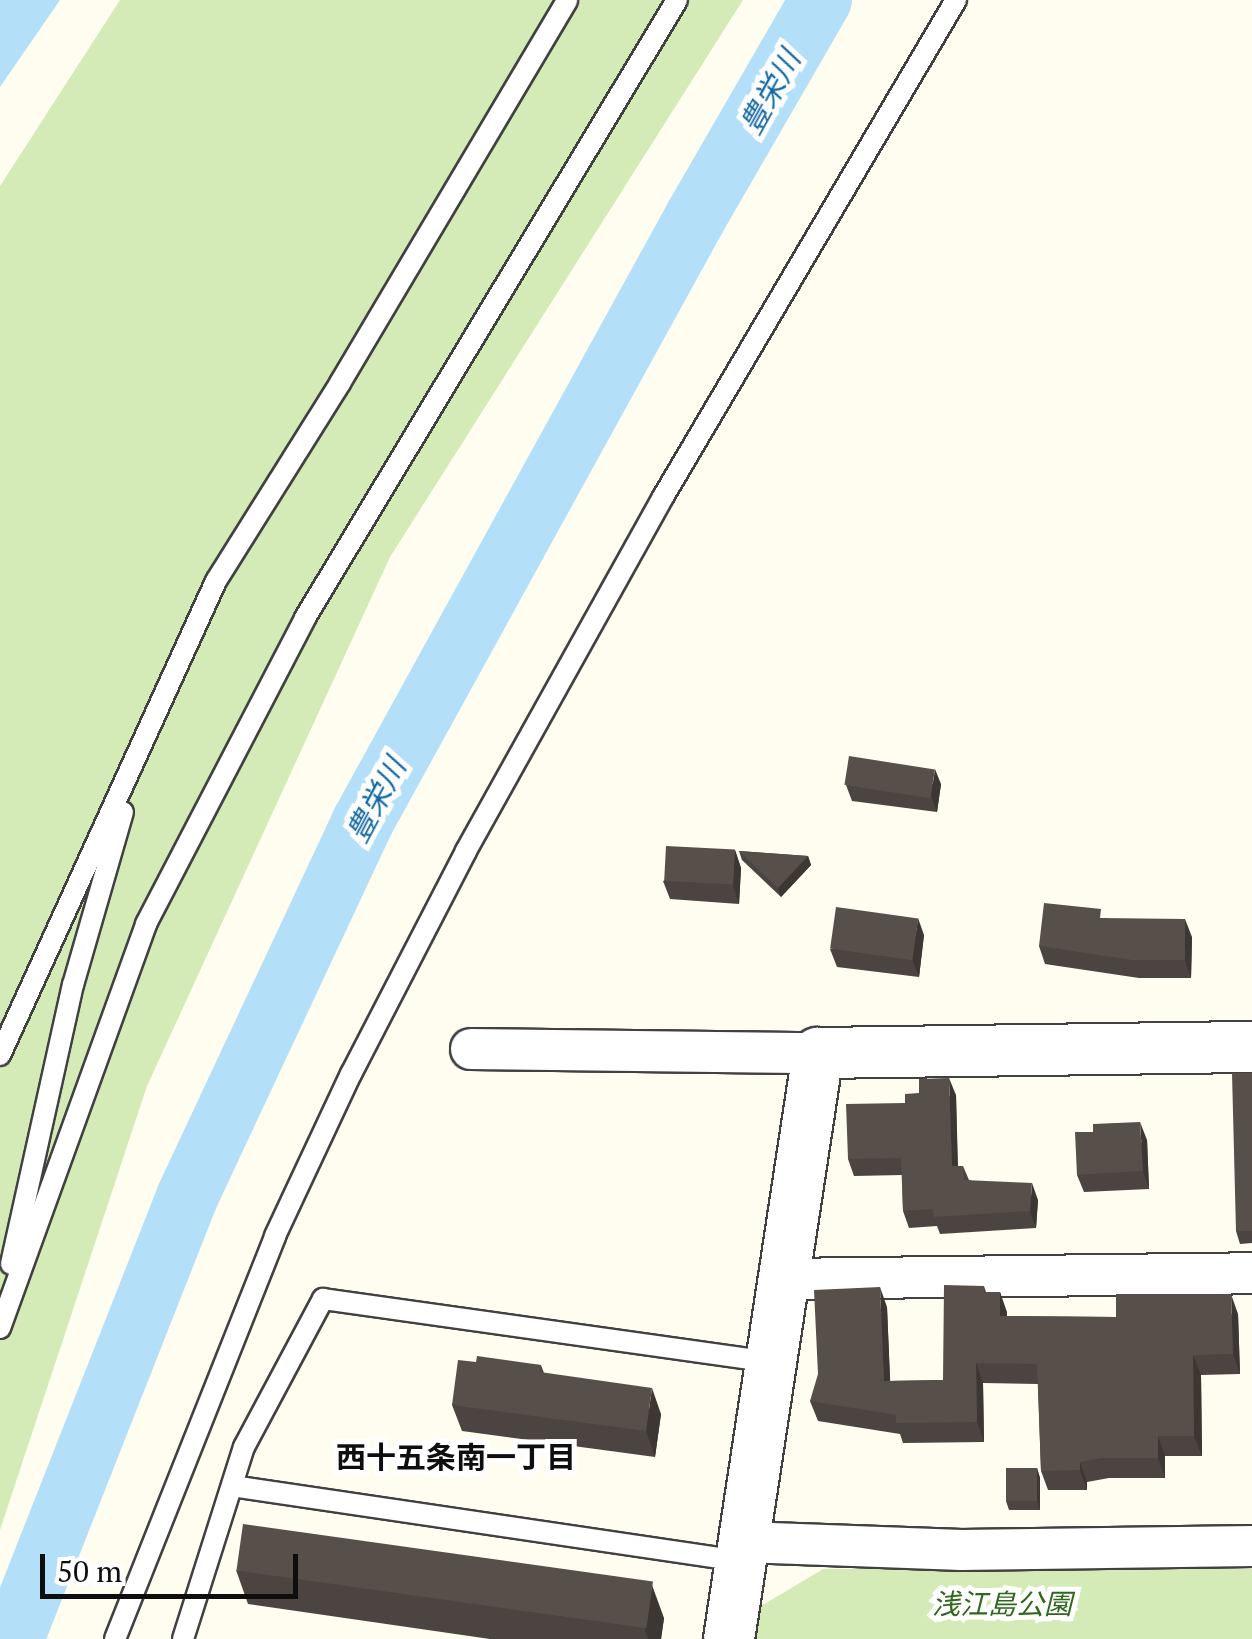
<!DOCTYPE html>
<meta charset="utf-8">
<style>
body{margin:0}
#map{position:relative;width:1252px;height:1639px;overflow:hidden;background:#fffcf0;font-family:"PT Serif","Noto Sans JP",serif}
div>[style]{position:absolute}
.green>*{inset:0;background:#d4ebb8}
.water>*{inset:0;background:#b3e0f8}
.river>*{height:62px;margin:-31px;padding:0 31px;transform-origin:31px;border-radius:31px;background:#b3e0f8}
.roads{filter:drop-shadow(2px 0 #414141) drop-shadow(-2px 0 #414141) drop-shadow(0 2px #414141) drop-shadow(0 -2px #414141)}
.service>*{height:20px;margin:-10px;padding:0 10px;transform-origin:10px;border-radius:10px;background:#fff}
.minor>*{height:40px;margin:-20px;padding:0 20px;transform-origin:20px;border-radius:20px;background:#fff}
.tertiary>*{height:50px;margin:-25px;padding:0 25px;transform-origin:25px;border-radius:25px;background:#fff}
.wall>*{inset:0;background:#4b4440}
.shaded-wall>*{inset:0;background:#3d3734}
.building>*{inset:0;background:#574f4a;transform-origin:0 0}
span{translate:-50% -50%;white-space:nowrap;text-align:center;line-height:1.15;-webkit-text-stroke:10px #fff;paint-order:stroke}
.park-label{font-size:28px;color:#2f681c;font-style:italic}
.water-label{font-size:30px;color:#1469a4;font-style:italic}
.neighbourhood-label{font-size:30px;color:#0e0e0e;font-weight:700}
.scale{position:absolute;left:40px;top:1554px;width:258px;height:45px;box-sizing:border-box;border:5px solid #0e0e0e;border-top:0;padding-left:12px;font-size:30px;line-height:35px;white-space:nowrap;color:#0e0e0e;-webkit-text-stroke:8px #fff;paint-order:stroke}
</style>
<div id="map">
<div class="green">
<div style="clip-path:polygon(120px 0,743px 0,390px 557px,147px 1086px,0 1530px,0 186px)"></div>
<div style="clip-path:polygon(823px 1569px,1252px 1569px,1252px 1639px,752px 1639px,756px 1609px)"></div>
</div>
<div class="water">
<div style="clip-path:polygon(0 0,60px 0,0 87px)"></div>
</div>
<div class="river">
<div style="left:13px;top:1639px;width:475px;rotate:-68.5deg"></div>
<div style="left:187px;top:1197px;width:413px;rotate:-64.9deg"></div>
<div style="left:362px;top:823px;width:691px;rotate:-61.17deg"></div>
<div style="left:695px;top:218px;width:252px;rotate:-60deg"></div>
</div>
<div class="roads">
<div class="service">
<div style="left:0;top:1055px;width:521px;rotate:-65.5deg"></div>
<div style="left:216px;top:581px;width:234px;rotate:-57.9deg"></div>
<div style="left:340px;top:383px;width:445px;rotate:-59.3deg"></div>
<div style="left:11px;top:1264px;width:286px;rotate:-77.5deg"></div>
<div style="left:73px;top:985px;width:180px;rotate:-73.9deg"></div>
<div style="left:0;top:1328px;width:430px;rotate:-70.1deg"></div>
<div style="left:146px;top:924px;width:345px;rotate:-62.5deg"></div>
<div style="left:305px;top:618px;width:721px;rotate:-58.95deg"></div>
<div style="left:232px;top:1486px;width:513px;rotate:8.41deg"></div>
<div style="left:115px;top:1639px;width:434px;rotate:-68.3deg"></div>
<div style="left:275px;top:1236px;width:179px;rotate:-64.9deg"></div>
<div style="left:351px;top:1074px;width:251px;rotate:-62.7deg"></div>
<div style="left:466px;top:851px;width:405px;rotate:-60.9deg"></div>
<div style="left:663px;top:497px;width:577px;rotate:-59.48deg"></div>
<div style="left:183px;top:1639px;width:201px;rotate:-72.4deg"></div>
<div style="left:244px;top:1447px;width:168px;rotate:-61.9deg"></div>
<div style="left:323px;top:1299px;width:436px;rotate:8deg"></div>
</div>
<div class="minor">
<div style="left:471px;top:1049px;width:347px;rotate:0.7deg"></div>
<div style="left:781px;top:1279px;width:471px;rotate:-0.7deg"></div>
<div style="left:744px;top:1542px;width:218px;rotate:2.1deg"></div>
<div style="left:962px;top:1550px;width:290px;rotate:-0.8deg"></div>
</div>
<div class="tertiary">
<div style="left:729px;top:1639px;width:593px;rotate:-81.36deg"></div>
<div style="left:818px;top:1053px;width:434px;rotate:-0.8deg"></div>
</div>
</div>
<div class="wall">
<div style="clip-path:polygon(941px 784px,937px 812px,852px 801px,846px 785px)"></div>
<div style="clip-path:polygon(735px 850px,741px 868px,739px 904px,670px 899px,663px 881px)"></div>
<div style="clip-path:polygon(739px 851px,808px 856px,811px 865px,781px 897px,742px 860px)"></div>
<div style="clip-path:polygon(1104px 918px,1192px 937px,1191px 978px,1139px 978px,1045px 964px,1039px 946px)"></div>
<div style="clip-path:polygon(924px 935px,919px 977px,837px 967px,830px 949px)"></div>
<div style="clip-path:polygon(1252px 1073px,1252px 1243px,1240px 1244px,1236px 1231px)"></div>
<div style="clip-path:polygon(956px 1095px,958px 1166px,963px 1166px,969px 1180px,1038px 1200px,1036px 1228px,940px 1234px,937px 1226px,909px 1228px,903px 1211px,902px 1175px,854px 1176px,848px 1159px,905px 1103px)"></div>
<div style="clip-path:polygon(1147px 1140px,1149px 1189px,1084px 1192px,1077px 1175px)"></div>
<div style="clip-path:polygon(984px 1286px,986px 1292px,1000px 1292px,1007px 1316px,1116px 1317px,1238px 1314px,1240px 1374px,1201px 1375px,1202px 1456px,1165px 1456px,1165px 1478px,1109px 1478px,1087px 1482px,1087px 1490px,1048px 1490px,1041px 1471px,1038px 1384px,983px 1383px,984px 1442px,903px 1443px,900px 1434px,818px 1421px,810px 1401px,887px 1307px,890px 1381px,943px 1380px)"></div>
<div style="clip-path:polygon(476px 1362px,541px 1365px,544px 1373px,661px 1414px,655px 1457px,462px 1431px,452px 1405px)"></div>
<div style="clip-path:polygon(1037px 1468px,1040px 1478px,1040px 1510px,1009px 1510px,1006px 1501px)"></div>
<div style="clip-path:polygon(236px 1570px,664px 1618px,661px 1639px,490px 1639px,248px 1604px)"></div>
</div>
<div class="shaded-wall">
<div style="clip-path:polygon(935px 769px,941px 784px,937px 812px,931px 796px)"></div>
<div style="clip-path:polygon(735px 850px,741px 868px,739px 904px,733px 886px)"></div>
<div style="clip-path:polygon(808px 856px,811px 865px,781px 897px,778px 888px)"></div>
<div style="clip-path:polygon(918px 918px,924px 935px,919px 977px,912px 959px)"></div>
<div style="clip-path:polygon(1185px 919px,1192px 937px,1191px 978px,1185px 960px)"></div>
<div style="clip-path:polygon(949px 1078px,956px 1095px,958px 1183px,952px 1166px)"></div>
<div style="clip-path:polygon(1140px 1122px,1147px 1140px,1149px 1189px,1143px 1171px)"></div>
<div style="clip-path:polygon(1032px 1183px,1038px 1200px,1036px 1228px,1030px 1211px)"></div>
<div style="clip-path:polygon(880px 1287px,887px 1307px,891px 1401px,884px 1381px)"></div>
<div style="clip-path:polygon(1000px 1292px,1007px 1312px,1007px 1335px,1000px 1316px)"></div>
<div style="clip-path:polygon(1231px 1294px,1238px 1314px,1240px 1374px,1233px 1354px)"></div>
<div style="clip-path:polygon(1193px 1355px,1201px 1375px,1202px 1456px,1194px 1436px)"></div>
<div style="clip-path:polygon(976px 1363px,983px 1383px,984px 1442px,977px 1422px)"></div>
<div style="clip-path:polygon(652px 1388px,661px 1414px,655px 1457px,646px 1431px)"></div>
<div style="clip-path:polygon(1158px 1436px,1165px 1456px,1165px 1478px,1158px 1458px)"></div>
<div style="clip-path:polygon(1080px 1462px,1087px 1482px,1087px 1490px,1080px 1470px)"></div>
<div style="clip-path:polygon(1037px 1468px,1040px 1478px,1040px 1510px,1037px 1501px)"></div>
<div style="clip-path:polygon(652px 1585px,664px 1618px,661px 1639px,648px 1639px,645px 1630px)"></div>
</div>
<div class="building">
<div style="left:849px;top:756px;width:87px;height:29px;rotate:9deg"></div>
<div style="left:666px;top:846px;width:69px;height:35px;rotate:3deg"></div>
<div style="clip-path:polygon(739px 851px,808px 856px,778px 888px)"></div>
<div style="clip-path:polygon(1044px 903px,1101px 909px,1100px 918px,1185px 919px,1185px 960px,1132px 960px,1039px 946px)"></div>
<div style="left:836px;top:907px;width:83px;height:42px;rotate:8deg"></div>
<div style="clip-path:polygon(1232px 1073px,1252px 1073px,1252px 1231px,1236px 1231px)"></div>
<div style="clip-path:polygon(949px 1078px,952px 1166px,963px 1166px,964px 1180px,1032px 1183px,1030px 1211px,934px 1217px,933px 1209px,903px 1211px,901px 1158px,848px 1159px,846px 1104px,905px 1103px,905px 1094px,919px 1093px,919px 1079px)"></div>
<div style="clip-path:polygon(1140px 1122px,1143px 1171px,1077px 1175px,1075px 1132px,1093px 1132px,1093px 1124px)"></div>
<div style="clip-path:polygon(944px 1285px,984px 1286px,984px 1292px,1000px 1292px,1000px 1316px,1116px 1317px,1116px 1294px,1231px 1294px,1233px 1354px,1193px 1355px,1194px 1436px,1158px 1436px,1158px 1458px,1102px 1458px,1080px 1462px,1080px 1470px,1041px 1471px,1037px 1364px,976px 1363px,977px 1422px,896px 1423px,896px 1415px,810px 1401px,818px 1374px,814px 1290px,880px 1287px,884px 1381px,943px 1380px)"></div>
<div style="clip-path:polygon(477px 1356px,541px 1365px,540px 1372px,652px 1388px,646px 1431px,452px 1405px,458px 1360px,476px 1362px)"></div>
<div style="left:1006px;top:1468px;width:31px;height:33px"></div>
<div style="left:243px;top:1524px;width:414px;height:47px;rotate:8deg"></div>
</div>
<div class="park-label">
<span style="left:1002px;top:1604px">浅江島公園</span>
</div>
<div class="water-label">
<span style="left:770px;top:92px;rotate:-61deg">豊栄川</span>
<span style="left:376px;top:800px;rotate:-62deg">豊栄川</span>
</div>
<div class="neighbourhood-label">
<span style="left:456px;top:1457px">西十五条南一丁目</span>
</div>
<div class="scale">50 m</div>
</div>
